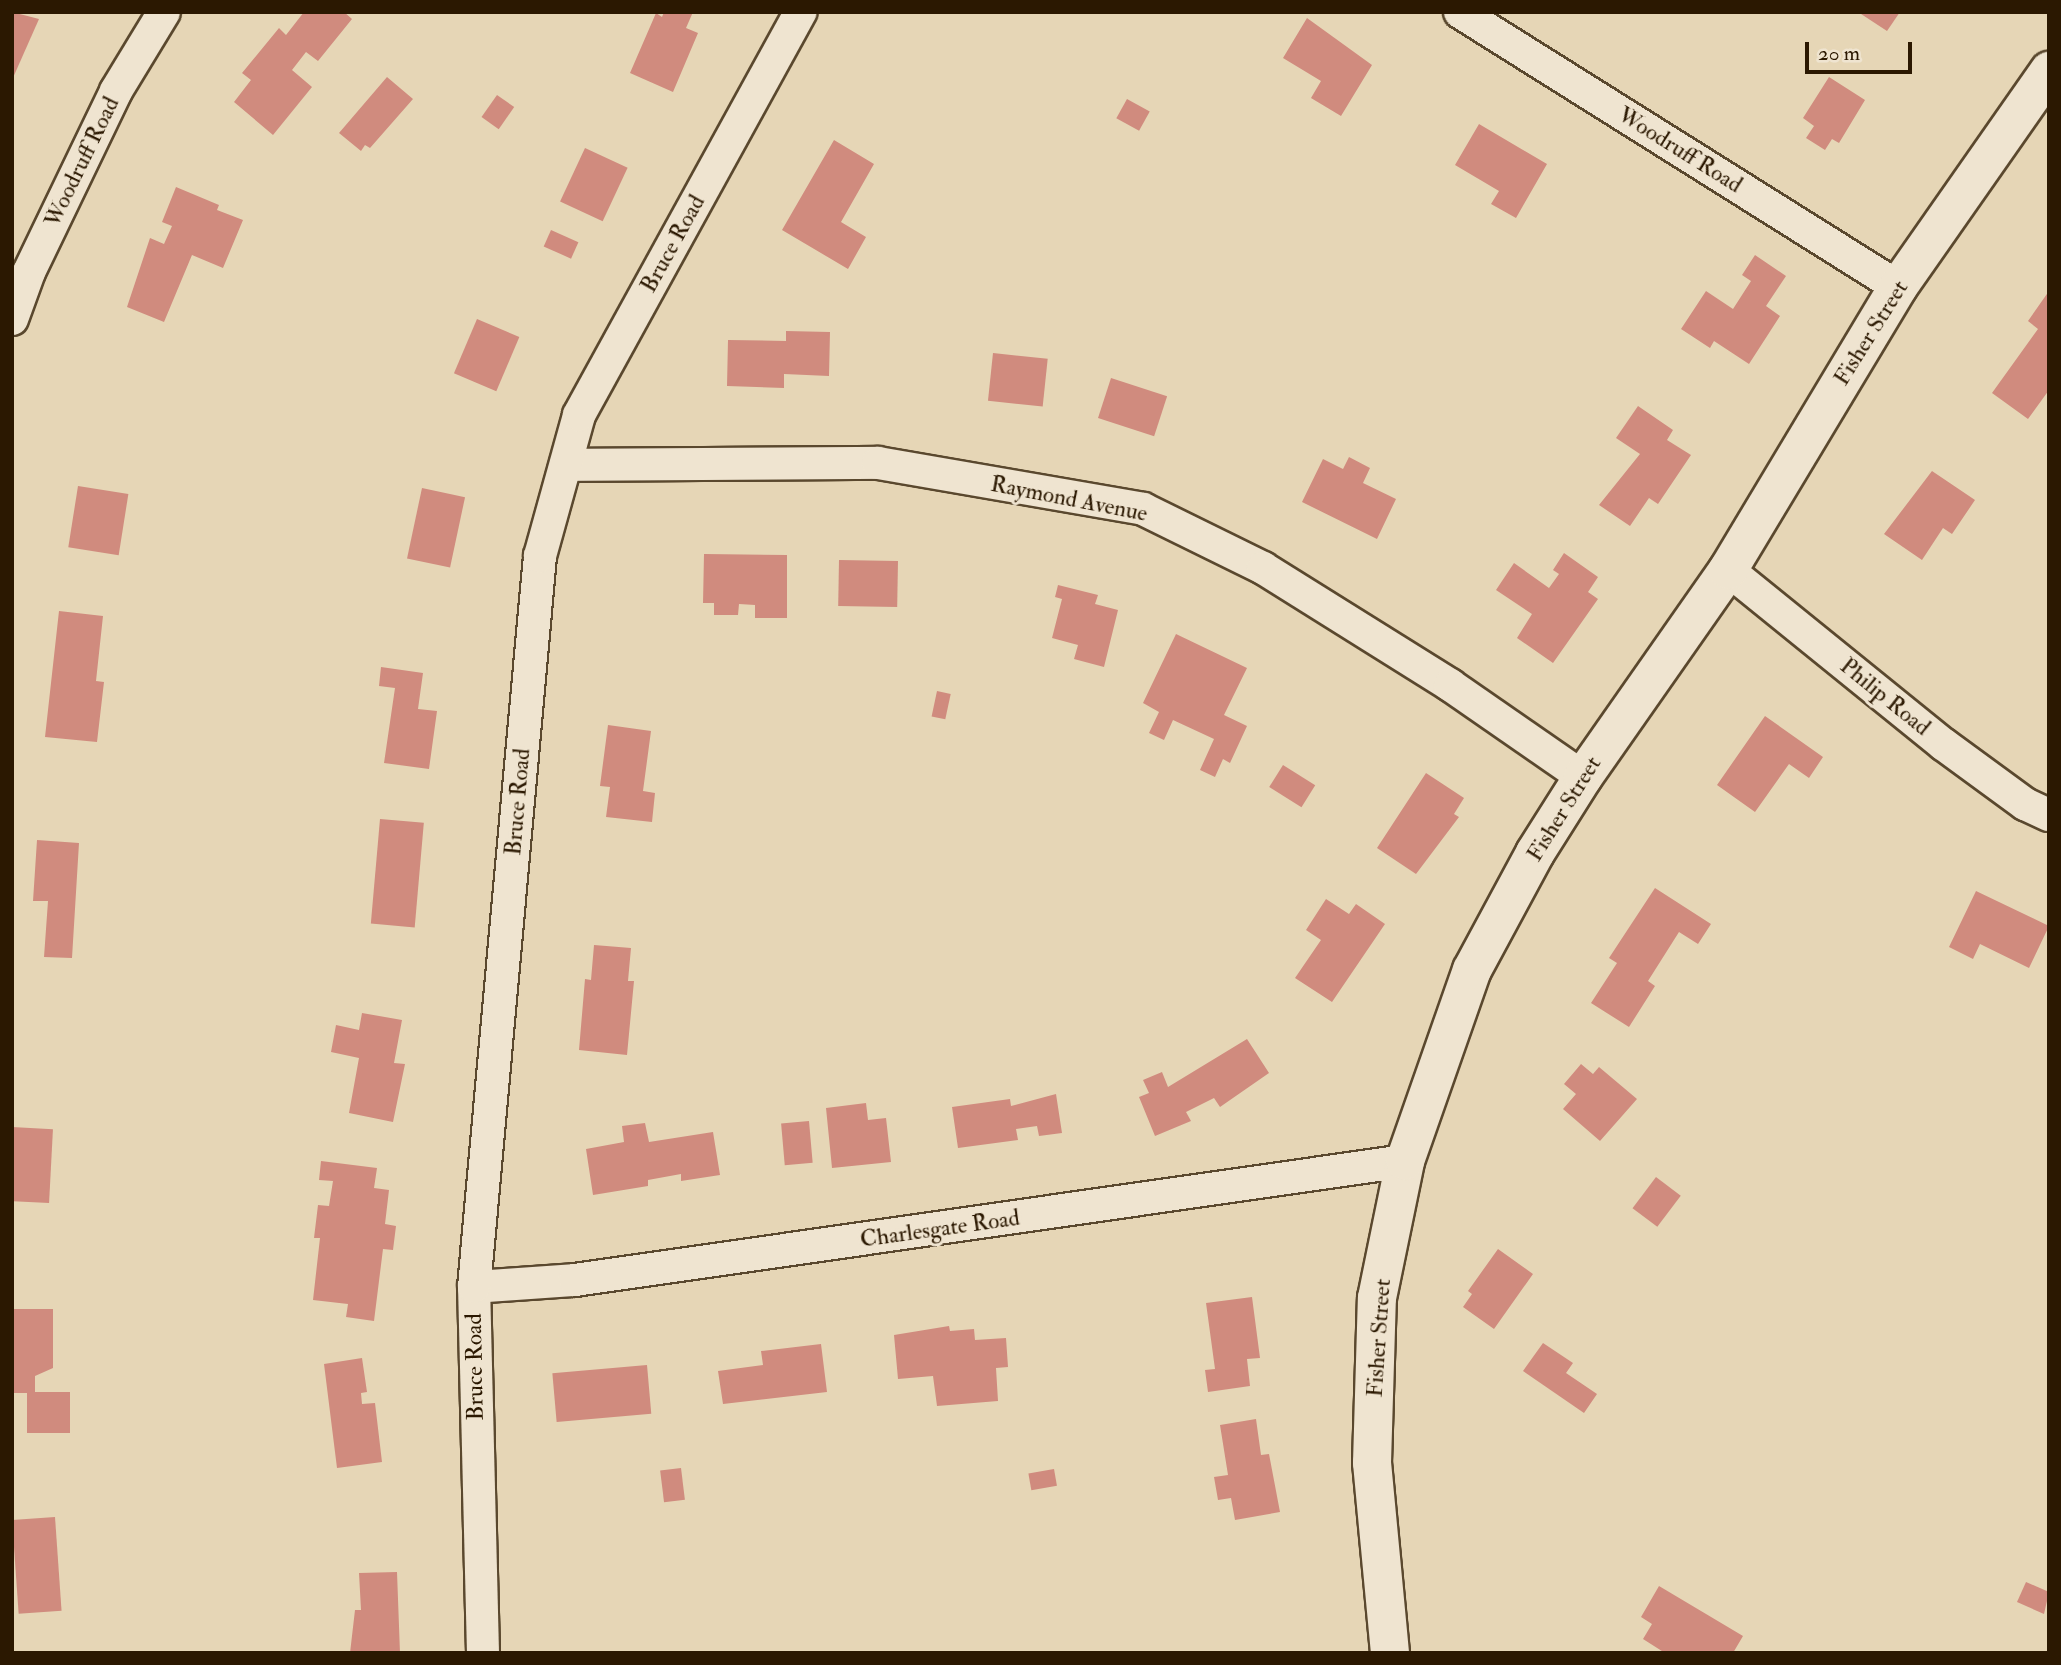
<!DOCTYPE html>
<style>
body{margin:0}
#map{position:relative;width:2061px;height:1665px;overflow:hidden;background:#e6d6b6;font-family:"IM FELL Double Pica",serif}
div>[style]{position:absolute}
.building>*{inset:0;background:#d08b7e;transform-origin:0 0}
.roads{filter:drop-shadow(2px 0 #5a482e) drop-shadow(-2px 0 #5a482e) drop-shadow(0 2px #5a482e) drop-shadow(0 -2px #5a482e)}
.street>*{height:32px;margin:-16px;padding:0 16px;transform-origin:16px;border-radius:16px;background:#efe4d0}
.secondary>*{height:38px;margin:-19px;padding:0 19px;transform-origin:19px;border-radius:19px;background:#efe4d0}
span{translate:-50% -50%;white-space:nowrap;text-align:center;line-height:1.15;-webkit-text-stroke:6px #efe4d0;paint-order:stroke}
.street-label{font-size:23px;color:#2b1801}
.frame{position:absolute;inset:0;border:14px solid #2b1801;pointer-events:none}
.scale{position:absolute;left:1805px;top:42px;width:107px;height:32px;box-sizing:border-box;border:4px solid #2b1801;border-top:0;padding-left:9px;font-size:21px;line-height:24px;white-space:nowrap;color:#2b1801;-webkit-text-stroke:5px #efe4d0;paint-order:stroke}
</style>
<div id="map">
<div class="building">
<div style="clip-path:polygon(12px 12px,39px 19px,12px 80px)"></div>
<div style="clip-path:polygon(304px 12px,344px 12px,352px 19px,318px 61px,306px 52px,292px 70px,312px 87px,273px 135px,234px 102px,251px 80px,242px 73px,279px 28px,286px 35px)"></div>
<div style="clip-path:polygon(664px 12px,693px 12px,686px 28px,698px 33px,673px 92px,630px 73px,656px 13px,662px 17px)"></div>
<div style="clip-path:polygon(1858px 12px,1900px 12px,1887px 31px)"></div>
<div style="clip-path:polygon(1307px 18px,1372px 65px,1341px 116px,1311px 98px,1321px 81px,1283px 58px)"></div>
<div style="clip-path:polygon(387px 77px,413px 99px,370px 148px,365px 145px,361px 151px,339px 133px)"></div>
<div style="clip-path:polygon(1829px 77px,1865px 100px,1839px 143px,1832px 139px,1825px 150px,1806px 138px,1814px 126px,1803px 118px)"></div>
<div style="left:497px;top:95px;width:21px;height:27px;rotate:35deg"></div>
<div style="left:1127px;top:99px;width:26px;height:22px;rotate:29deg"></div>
<div style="clip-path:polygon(1479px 124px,1547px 164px,1516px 218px,1491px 204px,1499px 191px,1455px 165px)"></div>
<div style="clip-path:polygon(834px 140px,874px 164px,841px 222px,866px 237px,848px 269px,782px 230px)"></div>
<div style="left:585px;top:148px;width:47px;height:59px;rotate:25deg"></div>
<div style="clip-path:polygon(176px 187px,219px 205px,217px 210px,243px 220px,223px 268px,192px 255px,164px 322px,127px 307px,150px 238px,164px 244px,172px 226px,162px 222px)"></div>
<div style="left:551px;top:230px;width:30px;height:18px;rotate:24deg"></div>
<div style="clip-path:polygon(1755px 255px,1786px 276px,1766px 306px,1780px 316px,1749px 364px,1714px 341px,1710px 348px,1681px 329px,1706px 291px,1733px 309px,1751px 281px,1742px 275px)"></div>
<div style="clip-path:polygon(2049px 291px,2049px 390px,2028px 419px,1992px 393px,2038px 329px,2028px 321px)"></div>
<div style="left:477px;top:319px;width:46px;height:59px;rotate:23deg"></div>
<div style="clip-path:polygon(786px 331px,830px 332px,829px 376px,784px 374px,784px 388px,727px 386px,728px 340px,786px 341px)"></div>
<div style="left:993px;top:353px;width:55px;height:48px;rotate:6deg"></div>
<div style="left:1111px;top:378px;width:59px;height:42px;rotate:18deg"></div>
<div style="clip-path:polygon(1638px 406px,1673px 430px,1667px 440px,1691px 455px,1658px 504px,1649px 498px,1630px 526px,1599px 505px,1640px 454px,1616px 438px)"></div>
<div style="clip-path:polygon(1349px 457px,1370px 468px,1363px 483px,1396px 499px,1377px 539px,1302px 502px,1323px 459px,1343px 469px)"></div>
<div style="clip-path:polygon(1932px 471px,1975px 500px,1952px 534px,1943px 528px,1922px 560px,1884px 534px)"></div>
<div style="left:78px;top:486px;width:51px;height:62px;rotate:9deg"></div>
<div style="left:422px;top:488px;width:44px;height:72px;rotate:12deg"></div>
<div style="clip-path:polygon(1564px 553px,1598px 577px,1588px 592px,1598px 599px,1553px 663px,1517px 638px,1532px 614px,1496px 590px,1514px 563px,1549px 588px,1559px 574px,1553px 570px)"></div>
<div style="clip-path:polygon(704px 554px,787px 555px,787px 618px,755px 618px,755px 605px,739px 604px,738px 615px,714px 615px,714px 603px,703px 603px)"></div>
<div style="left:839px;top:560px;width:59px;height:46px;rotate:1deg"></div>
<div style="clip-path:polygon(1058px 585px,1098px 595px,1095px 604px,1118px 610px,1104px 667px,1074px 659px,1078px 645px,1052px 638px,1062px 599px,1055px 597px)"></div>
<div style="clip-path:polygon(59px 611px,103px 616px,96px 681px,104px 682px,97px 742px,45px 737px)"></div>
<div style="clip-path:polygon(1176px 634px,1247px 668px,1224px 715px,1247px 726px,1230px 763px,1223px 759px,1215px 777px,1200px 770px,1214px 739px,1173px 720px,1164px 740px,1149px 733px,1159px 712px,1143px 703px)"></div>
<div style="clip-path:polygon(381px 667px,423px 673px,418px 709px,437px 711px,429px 769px,384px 763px,395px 688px,379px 686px)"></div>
<div style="left:937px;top:691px;width:14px;height:26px;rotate:12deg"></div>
<div style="clip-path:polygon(1765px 716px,1823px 757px,1809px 778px,1789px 764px,1755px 812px,1717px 785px)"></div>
<div style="clip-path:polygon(608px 725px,651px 731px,643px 791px,655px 793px,652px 822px,606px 817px,610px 787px,600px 786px)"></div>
<div style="left:1283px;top:765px;width:38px;height:26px;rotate:32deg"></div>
<div style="clip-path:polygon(1426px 773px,1464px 798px,1454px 814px,1459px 817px,1416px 874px,1377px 848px)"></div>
<div style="left:380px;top:819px;width:44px;height:105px;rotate:5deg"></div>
<div style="clip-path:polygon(37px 840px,79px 843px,72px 958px,44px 957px,48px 901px,33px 901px)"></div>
<div style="clip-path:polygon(1655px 888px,1711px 924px,1698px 944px,1679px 932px,1648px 981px,1655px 986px,1629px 1027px,1591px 1003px,1617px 963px,1609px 958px)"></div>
<div style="clip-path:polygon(1976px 891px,2049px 926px,2029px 968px,1980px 944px,1973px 959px,1949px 947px)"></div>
<div style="clip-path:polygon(1326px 899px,1349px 914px,1356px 904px,1385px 924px,1332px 1002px,1295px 978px,1321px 940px,1306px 930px)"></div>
<div style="clip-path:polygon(594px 945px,631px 948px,628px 981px,634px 981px,627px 1055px,579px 1050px,585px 979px,591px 980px)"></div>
<div style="clip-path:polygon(362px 1013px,402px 1020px,394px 1063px,405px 1064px,393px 1122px,349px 1113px,359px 1058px,331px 1052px,336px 1025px,359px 1030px)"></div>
<div style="clip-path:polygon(1247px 1039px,1269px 1073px,1220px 1107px,1214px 1098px,1186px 1112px,1191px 1121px,1155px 1136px,1139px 1097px,1149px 1093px,1143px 1080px,1162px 1072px,1168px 1087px)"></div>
<div style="clip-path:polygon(1581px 1064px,1593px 1074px,1599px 1067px,1637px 1099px,1600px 1141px,1563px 1109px,1576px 1094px,1564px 1084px)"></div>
<div style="clip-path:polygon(1056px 1094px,1062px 1133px,1039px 1136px,1037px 1126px,1016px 1129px,1018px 1140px,958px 1148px,952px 1107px,1010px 1099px,1011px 1106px)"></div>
<div style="clip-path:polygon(866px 1103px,868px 1120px,886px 1118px,891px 1162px,832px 1168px,826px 1108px)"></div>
<div style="left:809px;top:1121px;width:42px;height:28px;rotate:85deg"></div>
<div style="clip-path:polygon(645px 1123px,649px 1142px,713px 1132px,720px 1175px,681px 1181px,681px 1174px,648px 1180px,648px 1186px,593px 1195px,586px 1149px,624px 1142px,622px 1126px)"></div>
<div style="left:12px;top:1127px;width:41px;height:74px;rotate:3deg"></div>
<div style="clip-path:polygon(321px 1161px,377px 1168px,374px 1188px,389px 1190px,385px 1224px,396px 1226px,393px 1250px,383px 1249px,374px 1321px,346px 1317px,348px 1304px,313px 1300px,320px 1238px,314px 1238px,318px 1205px,329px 1206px,333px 1181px,319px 1180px)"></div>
<div style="left:1656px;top:1177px;width:31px;height:39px;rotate:37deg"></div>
<div style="clip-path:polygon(1498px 1249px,1533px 1274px,1494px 1329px,1463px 1307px,1472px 1294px,1468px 1291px)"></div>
<div style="clip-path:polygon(1252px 1297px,1260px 1358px,1247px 1359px,1250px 1386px,1208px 1392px,1205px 1370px,1215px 1369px,1206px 1303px)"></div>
<div style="clip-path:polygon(12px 1309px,53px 1309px,53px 1368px,35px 1376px,35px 1392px,70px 1392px,70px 1433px,27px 1433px,27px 1393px,12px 1393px)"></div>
<div style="clip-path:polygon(949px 1326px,950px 1331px,974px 1329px,975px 1340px,1006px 1338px,1008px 1367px,996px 1368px,998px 1401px,937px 1406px,933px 1376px,898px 1379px,894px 1335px)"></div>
<div style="clip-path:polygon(1543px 1343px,1573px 1363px,1566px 1373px,1597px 1394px,1584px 1413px,1523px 1371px)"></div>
<div style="clip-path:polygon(821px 1344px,827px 1392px,723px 1404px,718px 1371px,763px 1365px,761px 1351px)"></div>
<div style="clip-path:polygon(362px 1358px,367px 1392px,361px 1393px,362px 1404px,375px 1403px,382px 1462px,337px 1468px,324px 1364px)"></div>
<div style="left:647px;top:1365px;width:49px;height:95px;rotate:85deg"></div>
<div style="clip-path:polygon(1256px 1419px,1261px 1455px,1269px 1454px,1280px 1512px,1235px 1520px,1231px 1498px,1218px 1500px,1214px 1477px,1228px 1475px,1220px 1425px)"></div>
<div style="left:681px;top:1468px;width:32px;height:21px;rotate:83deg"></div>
<div style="left:1054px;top:1469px;width:17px;height:26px;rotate:80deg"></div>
<div style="left:55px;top:1517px;width:94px;height:43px;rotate:86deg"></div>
<div style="clip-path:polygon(397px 1572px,400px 1653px,350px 1653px,355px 1610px,361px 1610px,359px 1573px)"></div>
<div style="clip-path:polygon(2026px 1582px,2049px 1592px,2044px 1614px,2017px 1602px)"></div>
<div style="clip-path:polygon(1659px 1586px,1743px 1636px,1733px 1653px,1665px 1653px,1643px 1639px,1652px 1624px,1641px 1617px)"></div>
</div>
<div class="roads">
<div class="street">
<div style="left:1460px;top:12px;width:517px;rotate:32.12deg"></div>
<div style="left:12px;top:319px;width:50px;rotate:-70.1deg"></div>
<div style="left:29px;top:272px;width:201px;rotate:-64.3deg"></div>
<div style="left:116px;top:91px;width:92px;rotate:-58.7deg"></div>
<div style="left:566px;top:465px;width:312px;rotate:-0.4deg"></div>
<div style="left:878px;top:463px;width:269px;rotate:9.8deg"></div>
<div style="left:1143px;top:509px;width:134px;rotate:26.2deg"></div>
<div style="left:1263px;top:568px;width:221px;rotate:32deg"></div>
<div style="left:1450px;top:685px;width:162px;rotate:34.7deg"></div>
<div style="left:1728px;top:570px;width:277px;rotate:39deg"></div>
<div style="left:1943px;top:744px;width:102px;rotate:36.2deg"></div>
<div style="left:2025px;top:804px;width:26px;rotate:25deg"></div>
<div style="left:474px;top:1287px;width:101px;rotate:-4deg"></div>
<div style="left:575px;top:1280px;width:838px;rotate:-8.16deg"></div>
<div style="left:483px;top:1653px;width:366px;rotate:-91.4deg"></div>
<div style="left:474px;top:1287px;width:734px;rotate:-84.84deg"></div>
<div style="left:540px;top:556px;width:146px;rotate:-74.5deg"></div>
<div style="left:579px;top:415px;width:460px;rotate:-61.2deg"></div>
</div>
<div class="secondary">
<div style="left:1390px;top:1653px;width:191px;rotate:-95.4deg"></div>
<div style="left:1372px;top:1463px;width:165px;rotate:-88.3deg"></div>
<div style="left:1377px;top:1298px;width:140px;rotate:-78.4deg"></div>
<div style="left:1405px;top:1161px;width:202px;rotate:-70.7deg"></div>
<div style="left:1472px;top:970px;width:133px;rotate:-61.7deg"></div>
<div style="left:1535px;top:853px;width:90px;rotate:-57.7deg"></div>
<div style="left:1583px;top:777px;width:253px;rotate:-55deg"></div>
<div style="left:1728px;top:570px;width:330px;rotate:-59deg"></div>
<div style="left:1898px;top:287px;width:264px;rotate:-55deg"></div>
</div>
</div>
<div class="street-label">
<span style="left:1680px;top:150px;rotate:32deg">Woodruff Road</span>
<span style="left:82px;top:162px;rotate:-64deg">Woodruff Road</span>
<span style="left:673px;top:244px;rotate:-61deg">Bruce Road</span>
<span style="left:1871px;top:333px;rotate:-58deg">Fisher Street</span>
<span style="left:1069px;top:499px;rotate:11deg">Raymond Avenue</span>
<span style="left:1885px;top:697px;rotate:39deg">Philip Road</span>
<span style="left:518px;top:802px;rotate:-85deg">Bruce Road</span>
<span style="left:1564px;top:809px;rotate:-58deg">Fisher Street</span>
<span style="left:940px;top:1229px;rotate:-8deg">Charlesgate Road</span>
<span style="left:1379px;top:1338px;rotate:-86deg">Fisher Street</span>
<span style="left:475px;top:1367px;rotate:-91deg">Bruce Road</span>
</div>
<div class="frame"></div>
<div class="scale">20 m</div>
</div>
